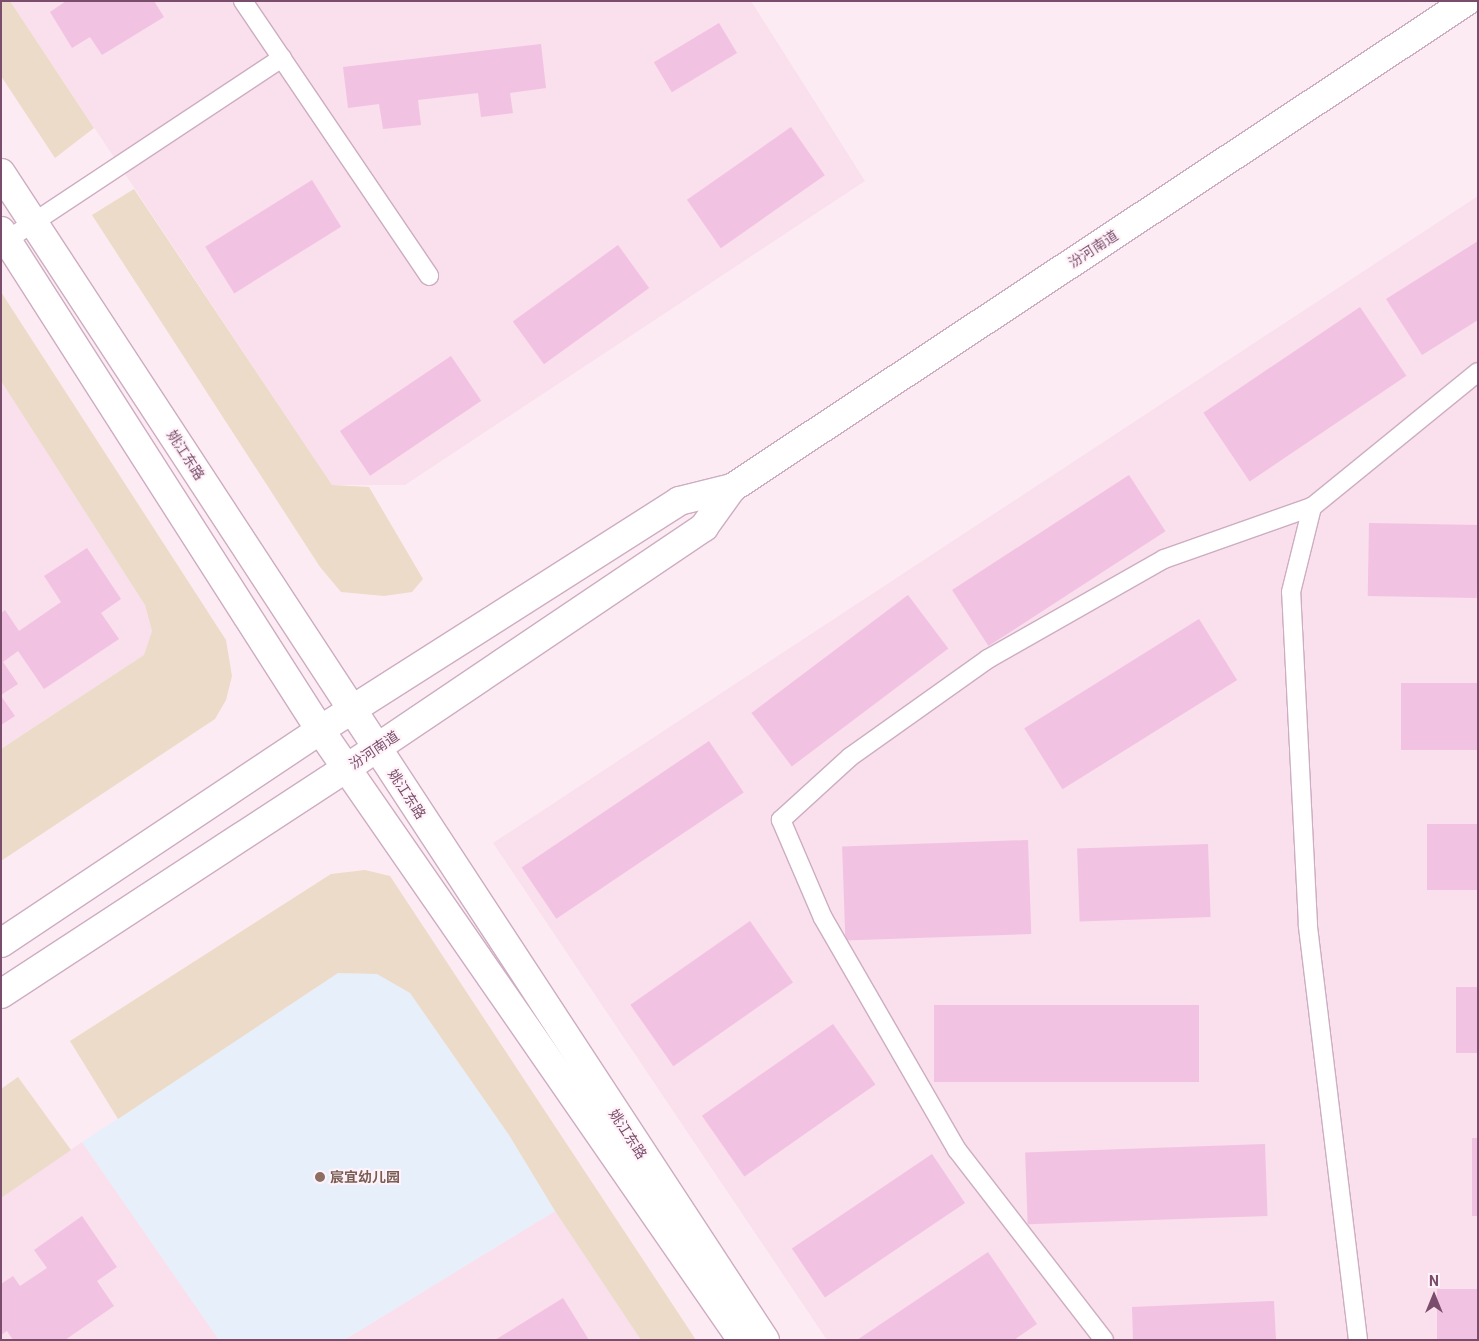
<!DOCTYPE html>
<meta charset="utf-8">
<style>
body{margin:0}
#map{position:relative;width:1479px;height:1341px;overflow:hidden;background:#fdebf3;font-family:Roboto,"Noto Sans SC",sans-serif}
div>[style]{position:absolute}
.residential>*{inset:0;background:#fadfec}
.education>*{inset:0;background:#e7effa}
.green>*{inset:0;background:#ebdbc8}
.building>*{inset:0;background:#f2c2e2;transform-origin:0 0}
.roads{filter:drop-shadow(1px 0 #cdadc1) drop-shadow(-1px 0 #cdadc1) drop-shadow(0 1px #cdadc1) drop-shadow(0 -1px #cdadc1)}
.service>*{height:18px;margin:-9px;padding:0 9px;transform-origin:9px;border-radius:9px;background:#fff}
.tertiary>*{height:28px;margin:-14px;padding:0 14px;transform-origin:14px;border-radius:14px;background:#fff}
.secondary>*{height:28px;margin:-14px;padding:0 14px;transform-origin:14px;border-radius:14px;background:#fff}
.dots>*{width:14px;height:14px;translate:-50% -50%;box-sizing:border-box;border:2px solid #fff2f8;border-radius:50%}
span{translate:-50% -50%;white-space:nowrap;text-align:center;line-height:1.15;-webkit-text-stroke:4px #fff2f8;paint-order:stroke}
.street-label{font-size:14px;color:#794d6b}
.education-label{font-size:14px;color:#785e54;font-weight:700}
.left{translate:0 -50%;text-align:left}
.frame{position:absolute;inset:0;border:2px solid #794d6b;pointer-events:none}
.north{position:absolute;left:1409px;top:1271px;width:50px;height:50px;-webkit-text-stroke:4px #fff2f8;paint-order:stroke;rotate:0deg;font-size:14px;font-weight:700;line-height:20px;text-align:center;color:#794d6b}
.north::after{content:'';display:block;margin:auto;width:18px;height:22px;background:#794d6b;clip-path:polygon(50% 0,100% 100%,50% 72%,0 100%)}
</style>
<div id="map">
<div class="residential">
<div style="clip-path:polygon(10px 1px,751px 1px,865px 181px,405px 485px,332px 485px)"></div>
<div style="clip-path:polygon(1478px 196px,1478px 1340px,827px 1340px,493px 843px)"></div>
<div style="clip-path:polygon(1px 381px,145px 605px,152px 631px,144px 655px,1px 749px)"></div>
<div style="clip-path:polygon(82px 1142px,219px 1340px,1px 1340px,1px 1198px)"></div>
<div style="clip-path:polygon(555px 1211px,641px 1340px,344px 1340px)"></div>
</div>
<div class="education">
<div style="clip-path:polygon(338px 973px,377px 974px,410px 993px,509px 1135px,555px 1211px,344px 1340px,219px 1340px,82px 1142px)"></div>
</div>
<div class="green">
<div style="clip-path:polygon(1px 1px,10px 1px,94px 128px,55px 158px,1px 76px)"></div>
<div style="clip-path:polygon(134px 189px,332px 485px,369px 487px,423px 579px,412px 592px,384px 596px,341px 592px,320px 567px,92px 215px)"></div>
<div style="clip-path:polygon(1px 292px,226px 640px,232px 676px,226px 700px,215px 719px,1px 861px,1px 749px,144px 655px,152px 631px,145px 605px,1px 381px)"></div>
<div style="clip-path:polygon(365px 870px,390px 876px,696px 1340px,641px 1340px,555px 1211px,509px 1135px,410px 993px,377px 974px,338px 973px,118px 1119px,70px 1041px,331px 874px)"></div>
<div style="clip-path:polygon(18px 1077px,71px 1150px,1px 1198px,1px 1089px)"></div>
</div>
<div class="building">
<div style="clip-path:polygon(66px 1px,154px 1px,164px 17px,102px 55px,90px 37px,72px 48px,50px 12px)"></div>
<div style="left:719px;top:23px;width:35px;height:76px;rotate:59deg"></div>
<div style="clip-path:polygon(541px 44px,546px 88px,510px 93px,513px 113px,481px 117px,478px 93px,418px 100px,421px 125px,383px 129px,379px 104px,348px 108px,343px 67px)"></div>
<div style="left:791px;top:127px;width:59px;height:127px;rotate:55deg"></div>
<div style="left:312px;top:180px;width:55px;height:126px;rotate:58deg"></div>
<div style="clip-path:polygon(1478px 241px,1478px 320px,1422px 355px,1386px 299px)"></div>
<div style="left:618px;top:245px;width:53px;height:130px;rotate:54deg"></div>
<div style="left:1360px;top:307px;width:83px;height:189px;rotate:56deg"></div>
<div style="left:451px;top:356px;width:54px;height:134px;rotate:56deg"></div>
<div style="left:1129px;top:475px;width:67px;height:211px;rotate:57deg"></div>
<div style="left:1369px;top:523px;width:109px;height:73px;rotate:1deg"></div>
<div style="clip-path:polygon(87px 548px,121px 599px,101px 613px,119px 639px,44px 689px,18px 651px,3px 662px,18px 684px,1px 695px,1px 613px,5px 610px,19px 631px,61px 602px,44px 576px)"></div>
<div style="left:908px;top:595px;width:67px;height:196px;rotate:53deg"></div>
<div style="left:1199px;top:619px;width:72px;height:206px;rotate:58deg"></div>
<div style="left:1478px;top:683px;width:67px;height:77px;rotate:90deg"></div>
<div style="clip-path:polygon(1px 696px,15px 716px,1px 725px)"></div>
<div style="left:709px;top:741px;width:62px;height:226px;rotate:56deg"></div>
<div style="left:1427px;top:824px;width:51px;height:66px"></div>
<div style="left:1028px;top:840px;width:94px;height:186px;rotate:88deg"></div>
<div style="left:1208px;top:844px;width:73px;height:131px;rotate:88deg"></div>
<div style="left:750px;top:921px;width:75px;height:146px;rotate:55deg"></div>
<div style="left:1456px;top:987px;width:22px;height:66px"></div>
<div style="left:1199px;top:1005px;width:77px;height:265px;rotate:90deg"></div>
<div style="left:833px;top:1024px;width:74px;height:160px;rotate:55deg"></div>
<div style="left:1472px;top:1138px;width:6px;height:78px"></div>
<div style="left:1265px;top:1144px;width:72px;height:240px;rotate:88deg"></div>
<div style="left:932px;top:1154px;width:59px;height:169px;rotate:56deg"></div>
<div style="clip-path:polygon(82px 1216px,117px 1267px,97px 1281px,114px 1306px,65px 1340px,13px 1340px,7px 1331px,1px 1335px,1px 1284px,13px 1276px,20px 1286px,47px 1268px,34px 1250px)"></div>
<div style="clip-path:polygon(988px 1252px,1037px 1324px,1014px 1340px,857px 1340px)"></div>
<div style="left:1437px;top:1289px;width:41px;height:51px"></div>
<div style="clip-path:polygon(563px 1298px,589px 1340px,495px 1340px)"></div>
<div style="clip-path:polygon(1274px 1301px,1276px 1340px,1133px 1340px,1132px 1307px)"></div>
</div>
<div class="roads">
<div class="service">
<div style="left:243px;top:1px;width:332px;rotate:55.9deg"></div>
<div style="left:7px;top:240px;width:330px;rotate:-33.5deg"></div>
<div style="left:1104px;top:1340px;width:240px;rotate:-127.7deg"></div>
<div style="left:957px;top:1150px;width:268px;rotate:-120deg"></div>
<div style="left:823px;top:918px;width:107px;rotate:-113.2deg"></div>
<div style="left:781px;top:820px;width:93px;rotate:-42.4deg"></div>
<div style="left:850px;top:757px;width:169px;rotate:-35.4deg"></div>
<div style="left:988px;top:659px;width:202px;rotate:-29.6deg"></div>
<div style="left:1164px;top:559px;width:157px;rotate:-19.4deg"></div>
<div style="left:1358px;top:1340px;width:418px;rotate:-96.9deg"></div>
<div style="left:1308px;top:925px;width:333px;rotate:-92.9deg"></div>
<div style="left:1291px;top:592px;width:88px;rotate:-76.1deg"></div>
<div style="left:1312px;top:507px;width:214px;rotate:-39.1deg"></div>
</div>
<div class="tertiary">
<div style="left:1px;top:173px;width:1395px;rotate:56.79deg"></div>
<div style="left:1px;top:231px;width:592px;rotate:57.41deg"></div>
<div style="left:320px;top:730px;width:742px;rotate:55.32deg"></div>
</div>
<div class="secondary">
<div style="left:1px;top:943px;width:384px;rotate:-33.7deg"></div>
<div style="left:320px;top:730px;width:426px;rotate:-32.5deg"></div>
<div style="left:679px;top:501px;width:55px;rotate:-13.8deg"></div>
<div style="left:732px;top:488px;width:882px;rotate:-33.53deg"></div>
<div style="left:1px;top:994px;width:413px;rotate:-33.2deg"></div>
<div style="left:347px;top:768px;width:431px;rotate:-34deg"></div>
<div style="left:704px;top:527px;width:48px;rotate:-54.3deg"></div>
</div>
</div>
<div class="dots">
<div style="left:320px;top:1177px;background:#8d6e63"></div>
</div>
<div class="street-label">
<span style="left:1093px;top:249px;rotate:-33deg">汾河南道</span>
<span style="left:186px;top:455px;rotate:57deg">姚江东路</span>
<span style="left:374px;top:750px;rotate:-34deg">汾河南道</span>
<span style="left:407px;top:794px;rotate:57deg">姚江东路</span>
<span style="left:628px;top:1134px;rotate:57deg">姚江东路</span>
</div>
<div class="education-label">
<span class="left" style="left:330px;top:1177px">宸宜幼儿园</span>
</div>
<div class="frame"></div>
<div class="north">N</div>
</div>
